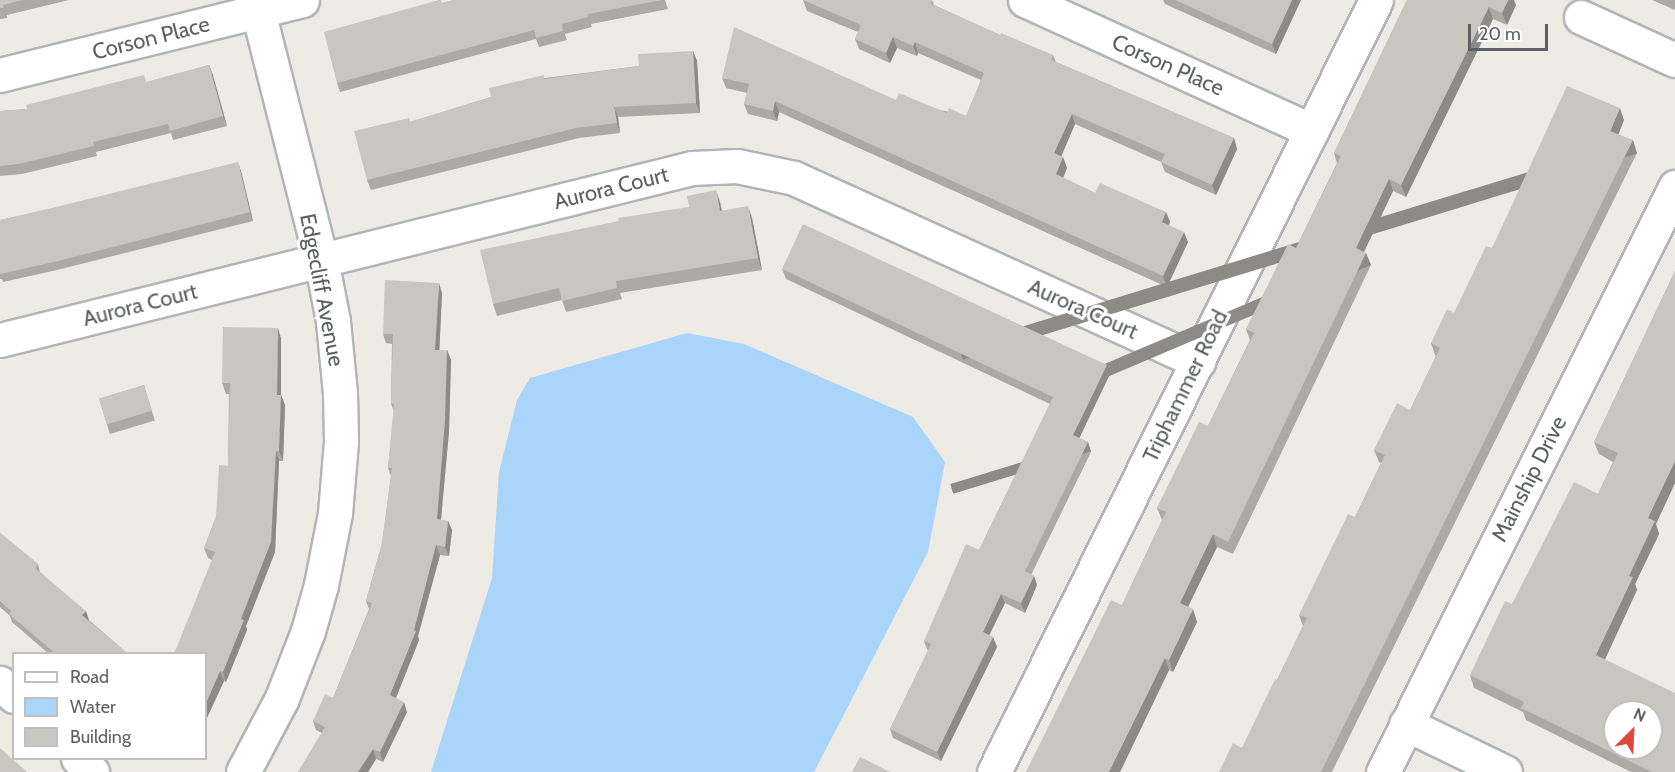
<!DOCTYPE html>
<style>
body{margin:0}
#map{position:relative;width:1675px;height:772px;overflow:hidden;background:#edebe4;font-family:Cabin,sans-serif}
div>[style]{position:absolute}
.water>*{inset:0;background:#a8d5f9}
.roads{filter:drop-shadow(2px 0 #b1b4b8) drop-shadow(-2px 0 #b1b4b8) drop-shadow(0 2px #b1b4b8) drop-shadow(0 -2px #b1b4b8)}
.minor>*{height:33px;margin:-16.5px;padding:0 16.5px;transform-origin:16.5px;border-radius:16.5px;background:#fff}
.wall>*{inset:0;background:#adaaa5;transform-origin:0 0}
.shaded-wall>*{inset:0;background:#8d8b86;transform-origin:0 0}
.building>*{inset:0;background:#c9c6c0;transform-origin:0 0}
span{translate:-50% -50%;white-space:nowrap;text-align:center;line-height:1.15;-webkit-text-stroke:6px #fff;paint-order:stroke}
.street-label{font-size:22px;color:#5c5f63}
.legend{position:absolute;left:12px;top:652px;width:195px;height:108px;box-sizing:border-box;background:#fff;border:2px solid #bebfc1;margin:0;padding:8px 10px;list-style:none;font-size:18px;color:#5c5f63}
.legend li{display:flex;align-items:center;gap:12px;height:30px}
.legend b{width:30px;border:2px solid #bebfc1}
.north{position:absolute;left:1603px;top:700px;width:60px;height:60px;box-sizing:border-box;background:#fff;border:2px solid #bebfc1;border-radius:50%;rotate:24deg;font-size:16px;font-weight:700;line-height:24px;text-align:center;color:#5c5f63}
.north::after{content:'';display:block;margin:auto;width:21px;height:27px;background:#dd493a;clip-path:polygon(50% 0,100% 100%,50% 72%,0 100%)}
.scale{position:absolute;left:1468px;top:24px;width:80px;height:27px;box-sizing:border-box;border:3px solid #5c5f63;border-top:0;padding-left:8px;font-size:18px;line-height:21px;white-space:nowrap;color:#5c5f63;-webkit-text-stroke:4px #fff;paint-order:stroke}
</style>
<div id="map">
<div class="water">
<div style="clip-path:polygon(687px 333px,744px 344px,913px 417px,945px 462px,928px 552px,814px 772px,431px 772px,492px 578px,499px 472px,517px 400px,530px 378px)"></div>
</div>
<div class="roads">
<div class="minor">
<div style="left:1025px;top:0;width:315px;rotate:24.5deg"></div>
<div style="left:1581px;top:17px;width:103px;rotate:24.6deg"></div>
<div style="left:0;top:75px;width:311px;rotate:-13.9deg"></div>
<div style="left:0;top:340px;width:713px;rotate:-13.96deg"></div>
<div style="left:692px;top:168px;width:45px;rotate:-2.5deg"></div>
<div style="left:737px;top:166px;width:58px;rotate:11.9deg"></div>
<div style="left:794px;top:178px;width:444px;rotate:24.4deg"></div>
<div style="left:0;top:683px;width:19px;rotate:43deg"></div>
<div style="left:1406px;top:724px;width:110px;rotate:25.9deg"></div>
<div style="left:78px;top:758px;width:20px;rotate:45deg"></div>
<div style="left:243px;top:772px;width:84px;rotate:-62.2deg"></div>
<div style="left:282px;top:698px;width:72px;rotate:-68.8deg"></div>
<div style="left:308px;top:631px;width:48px;rotate:-74.2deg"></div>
<div style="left:321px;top:585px;width:73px;rotate:-79deg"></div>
<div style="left:335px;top:513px;width:72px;rotate:-85.2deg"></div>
<div style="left:341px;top:441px;width:48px;rotate:-91.2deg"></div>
<div style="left:340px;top:393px;width:72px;rotate:-95.6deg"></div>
<div style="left:333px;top:321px;width:62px;rotate:-101.1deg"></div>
<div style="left:321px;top:260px;width:257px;rotate:-104.2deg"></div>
<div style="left:994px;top:772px;width:861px;rotate:-63.67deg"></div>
<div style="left:1383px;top:772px;width:654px;rotate:-63.47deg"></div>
</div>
</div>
<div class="wall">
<div style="clip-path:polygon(0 0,69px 0,7px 15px,7px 18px,0 19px)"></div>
<div style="clip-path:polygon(454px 0,665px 0,668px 9px,591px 24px,592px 27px,565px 34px,567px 40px,539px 47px,536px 39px,340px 92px,337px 83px,442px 3px)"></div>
<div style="clip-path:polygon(803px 0,932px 0,934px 5px,1000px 35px,1053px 55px,1056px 62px,1234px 138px,1237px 149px,1216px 195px,1165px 172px,1161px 162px,1075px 124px,1061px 156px,1063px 157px,1067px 168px,1063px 178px,1095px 193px,1166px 212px,1170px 222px,1169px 225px,1188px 242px,1167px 287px,779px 112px,777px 121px,748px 114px,744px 104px,747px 93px,726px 88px,722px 78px,896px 100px,966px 116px,981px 80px,918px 53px,917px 56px,897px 48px,890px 63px,859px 49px,855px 39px,858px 32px,807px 11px)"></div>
<div style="clip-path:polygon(1163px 0,1301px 0,1276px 54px,1165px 4px)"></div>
<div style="clip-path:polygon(1407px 0,1516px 5px,1507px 25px,1493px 19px,1406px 197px,1393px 191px,1364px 252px,1371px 265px,1233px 554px,1217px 547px,1188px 607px,1197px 622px,1173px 672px,1169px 670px,1120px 772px,1026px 772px,1122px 605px,1162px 520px,1157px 508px,1208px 426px,1250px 340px,1246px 329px,1296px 248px,1337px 163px,1334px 153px)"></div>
<div style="clip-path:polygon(1652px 0,1675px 0,1675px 10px)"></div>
<div style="clip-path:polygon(693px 51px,697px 61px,700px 113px,618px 117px,620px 133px,579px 138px,371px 190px,367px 180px,410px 122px,491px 97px,545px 78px,639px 66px)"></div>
<div style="clip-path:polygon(209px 65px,227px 126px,173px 140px,171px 133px,96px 152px,97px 156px,22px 174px,0 176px,0 111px,27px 109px,147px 82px)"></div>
<div style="clip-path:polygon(1624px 120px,1618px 134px,1637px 153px,1332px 772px,1219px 772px,1242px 748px,1277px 680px,1303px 626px,1299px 615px,1355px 517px,1381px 463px,1379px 462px,1374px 450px,1410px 410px,1436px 356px,1435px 355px,1431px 343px,1454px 313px,1492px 248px)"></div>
<div style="clip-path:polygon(241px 171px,253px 221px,57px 270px,3px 282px,2px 279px,0 279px,0 220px)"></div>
<div style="clip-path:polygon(720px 202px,722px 211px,752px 218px,762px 270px,620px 293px,622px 299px,566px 312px,562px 300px,497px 316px,493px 304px)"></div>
<div style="clip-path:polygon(782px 269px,1110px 374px,1079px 438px,1088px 442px,1091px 452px,1031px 575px,1034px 576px,1037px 585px,1025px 613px,1005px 603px,989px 635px,993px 637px,997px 647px,941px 761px,893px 738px,890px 729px,928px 651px,924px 641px,979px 550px,1050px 404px,786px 279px)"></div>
<div style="clip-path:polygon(1675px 271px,1675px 483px,1656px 524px,1659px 534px,1635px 584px,1637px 590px,1605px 659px,1675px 772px,1631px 772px,1526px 720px,1523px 712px,1474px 688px,1470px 675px,1512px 604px,1598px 494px,1613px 462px,1599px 454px,1594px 442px)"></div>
<div style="clip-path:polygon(442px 293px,439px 350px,447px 350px,451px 360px,449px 431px,441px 520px,448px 521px,452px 530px,449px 556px,440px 555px,418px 636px,419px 640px,396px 698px,407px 712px,383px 762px,376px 759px,368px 772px,298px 772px,322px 733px,316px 730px,313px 721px,333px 698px,369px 609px,366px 601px,382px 543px,391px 476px,388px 468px,394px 411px,391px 404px,392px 344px,386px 343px,383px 334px)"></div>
<div style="clip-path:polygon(281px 338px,281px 395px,285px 405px,283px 461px,279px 461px,275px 552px,246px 626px,247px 630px,226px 682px,224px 681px,206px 720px,206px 654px,212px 560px,208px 558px,204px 548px,216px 517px,228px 466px,229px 394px,226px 394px,222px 383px)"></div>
<div style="left:144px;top:385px;width:37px;height:47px;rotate:73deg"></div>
<div style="clip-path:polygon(0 533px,38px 564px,40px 572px,89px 620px,128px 654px,49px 654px,12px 622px,10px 616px,0 607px)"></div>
</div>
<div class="shaded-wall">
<div style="clip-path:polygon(1292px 0,1301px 0,1276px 54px,1272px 44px)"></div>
<div style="clip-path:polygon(1508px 0,1514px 0,1516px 5px,1507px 25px,1502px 13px)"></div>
<div style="clip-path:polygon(1489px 7px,1493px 19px,1406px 197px,1401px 185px)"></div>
<div style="clip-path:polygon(893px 37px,897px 48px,890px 63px,886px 53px)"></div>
<div style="clip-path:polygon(915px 42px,918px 53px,917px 56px,913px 46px)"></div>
<div style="clip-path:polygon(693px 51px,697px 61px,700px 113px,696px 103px)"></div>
<div style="clip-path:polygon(209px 65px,213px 75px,227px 126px,223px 116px)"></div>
<div style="clip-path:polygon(775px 101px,779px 112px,777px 121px,773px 111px)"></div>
<div style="clip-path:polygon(614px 107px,618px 117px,620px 133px,617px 123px)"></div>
<div style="clip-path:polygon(1620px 108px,1624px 120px,1615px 143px,1610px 131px)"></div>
<div style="clip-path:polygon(1072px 114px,1075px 124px,1058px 164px,1054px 153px)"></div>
<div style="clip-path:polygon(1234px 138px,1237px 149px,1216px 195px,1212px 185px)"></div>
<div style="left:1633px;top:140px;width:14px;height:705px;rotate:73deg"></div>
<div style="clip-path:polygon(1063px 157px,1067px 168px,1060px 185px,1056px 174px)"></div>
<div style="clip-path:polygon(238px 162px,241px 171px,253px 221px,250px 212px)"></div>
<div style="clip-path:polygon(1389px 179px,1393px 191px,1360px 260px,1356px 248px)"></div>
<div style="clip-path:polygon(716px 190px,720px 202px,724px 223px,720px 211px)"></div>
<div style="clip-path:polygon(748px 206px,752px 218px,762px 270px,758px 258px)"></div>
<div style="clip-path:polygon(1166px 212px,1170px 222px,1165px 232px,1162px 222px)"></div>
<div style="clip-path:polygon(1184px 232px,1188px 242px,1167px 287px,1163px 276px)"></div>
<div style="left:1366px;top:253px;width:13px;height:320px;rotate:67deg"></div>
<div style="clip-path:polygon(439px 283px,442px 293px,439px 359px,435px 350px)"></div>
<div style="clip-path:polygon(278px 328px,281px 338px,281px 395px,285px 405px,283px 461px,279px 451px,277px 395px)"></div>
<div style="clip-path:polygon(447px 350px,451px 360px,449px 431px,440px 529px,437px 519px)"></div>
<div style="clip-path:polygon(1107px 365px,1110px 374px,1076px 445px,1073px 435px)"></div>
<div style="left:1088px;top:442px;width:10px;height:144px;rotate:73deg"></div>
<div style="clip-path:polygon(276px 451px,279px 461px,275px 552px,246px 626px,247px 630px,226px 682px,223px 672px,241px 619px)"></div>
<div style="clip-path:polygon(1675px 461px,1675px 483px,1656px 524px,1659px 534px,1635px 584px,1637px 590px,1601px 668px,1596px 655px,1648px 518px)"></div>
<div style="clip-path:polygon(448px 521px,452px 530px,449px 556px,445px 547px)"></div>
<div style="clip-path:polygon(1213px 534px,1217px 547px,1184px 615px,1180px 603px)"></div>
<div style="clip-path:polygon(436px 545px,440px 555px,418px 636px,419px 640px,393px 705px,390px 695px,414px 630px)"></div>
<div style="clip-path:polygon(1034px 576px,1037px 585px,1025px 613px,1021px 603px)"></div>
<div style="clip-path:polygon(1001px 594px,1005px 603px,986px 642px,983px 632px)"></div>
<div style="clip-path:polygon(1193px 609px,1197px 622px,1173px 672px,1169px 660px)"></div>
<div style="clip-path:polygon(86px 611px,89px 620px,86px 624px,82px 615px)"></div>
<div style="clip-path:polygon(993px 637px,997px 647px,941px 761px,937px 752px)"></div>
<div style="clip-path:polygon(1165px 658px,1169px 670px,1120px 772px,1109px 772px)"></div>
<div style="clip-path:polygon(220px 671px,224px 681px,206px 720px,206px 703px)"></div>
<div style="clip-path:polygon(404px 702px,407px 712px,383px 762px,380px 752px)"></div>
<div style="clip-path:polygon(373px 749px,376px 759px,368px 772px,358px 772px)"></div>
</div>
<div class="building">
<div style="clip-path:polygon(0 0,23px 0,3px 5px,4px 8px,0 8px)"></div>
<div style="clip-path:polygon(439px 0,441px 0,442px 3px,454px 0,662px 0,588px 14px,588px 17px,562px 24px,563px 31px,536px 38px,534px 30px,337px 83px,324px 32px)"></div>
<div style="clip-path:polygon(803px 0,932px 0,931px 4px,1000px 35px,1001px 33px,1053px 55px,1051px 60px,1234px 138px,1212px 185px,1161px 162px,1165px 154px,1072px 114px,1054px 153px,1063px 157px,1056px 174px,1095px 193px,1100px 183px,1166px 212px,1162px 222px,1184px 232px,1163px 276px,775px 101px,773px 111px,744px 104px,749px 84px,722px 78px,734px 27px,896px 100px,899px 93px,947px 113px,949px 108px,966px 116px,984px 73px,915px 42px,913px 46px,893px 37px,886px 53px,855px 39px,861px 25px)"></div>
<div style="clip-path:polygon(1175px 0,1292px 0,1272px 44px)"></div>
<div style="clip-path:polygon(1407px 0,1508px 0,1502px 13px,1489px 7px,1401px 185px,1389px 179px,1356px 248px,1366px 253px,1228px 542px,1213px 534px,1180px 603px,1193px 609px,1169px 660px,1165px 658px,1109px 772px,1026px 772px,1111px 600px,1122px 605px,1166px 512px,1157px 508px,1199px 422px,1208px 426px,1254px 333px,1246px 329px,1288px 244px,1296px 248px,1341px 156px,1334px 153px)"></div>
<div style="clip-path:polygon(693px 51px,696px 103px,614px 107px,617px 123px,576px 128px,367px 180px,354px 131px,409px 118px,410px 122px,491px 97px,489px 88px,544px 75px,544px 79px,639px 66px,638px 54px)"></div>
<div style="clip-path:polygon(209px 65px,223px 116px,170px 131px,168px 124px,93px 142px,94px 146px,19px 164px,0 166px,0 111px,27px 109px,26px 105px,144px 75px,146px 82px)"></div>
<div style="clip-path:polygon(1567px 86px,1620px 108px,1610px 131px,1633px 140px,1321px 772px,1219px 772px,1233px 743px,1242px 748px,1275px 679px,1277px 680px,1307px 618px,1299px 615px,1348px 514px,1355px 517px,1385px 455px,1374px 450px,1397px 403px,1410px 410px,1440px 348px,1431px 343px,1447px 309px,1454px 313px,1486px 246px,1492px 248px)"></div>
<div style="clip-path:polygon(238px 162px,250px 212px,54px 262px,0 274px,0 220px,52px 208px)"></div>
<div style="clip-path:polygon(716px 190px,720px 211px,748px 206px,758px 258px,616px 281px,617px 288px,562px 301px,559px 288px,493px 304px,480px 250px,619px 221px,618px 218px,689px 207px,687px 196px)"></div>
<div style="clip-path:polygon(803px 224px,1107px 365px,1073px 435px,1088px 442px,1025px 571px,1034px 576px,1021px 603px,1001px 594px,983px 632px,993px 637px,937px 752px,890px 729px,931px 644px,924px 641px,966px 544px,979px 550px,1053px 397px,782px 269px)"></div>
<div style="clip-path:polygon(evenodd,1675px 271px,1675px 461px,1648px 518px,1655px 521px,1629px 576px,1633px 577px,1596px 655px,1675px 693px,1675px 772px,1652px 772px,1521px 708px,1524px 702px,1470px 675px,1505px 601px,1512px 604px,1574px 482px,1598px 494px,1618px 453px,1594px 442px,1675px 271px,1615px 712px,1651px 712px,1651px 748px,1615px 748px,1615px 712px)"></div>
<div style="clip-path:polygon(385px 280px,439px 283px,435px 350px,447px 350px,445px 421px,437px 519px,448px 521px,445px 547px,436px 545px,414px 630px,416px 631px,390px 695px,404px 702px,380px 752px,373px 749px,358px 772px,298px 772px,325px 727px,313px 721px,325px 694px,333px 698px,372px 603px,366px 601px,382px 543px,392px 468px,388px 468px,394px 404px,391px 404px,393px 334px,383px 334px)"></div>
<div style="clip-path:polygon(223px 327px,278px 328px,277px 395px,281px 395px,279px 451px,276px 451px,271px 542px,241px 619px,244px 620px,223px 672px,220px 671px,206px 703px,206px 654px,174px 654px,215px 552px,204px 548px,216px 517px,219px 465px,228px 466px,230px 383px,222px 383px)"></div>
<div style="left:144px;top:385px;width:27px;height:47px;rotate:73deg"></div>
<div style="clip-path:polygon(0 533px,38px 564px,35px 568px,86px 611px,82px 615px,128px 654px,56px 654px,9px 614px,11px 611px,0 601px)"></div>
<div style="clip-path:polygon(0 748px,27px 772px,0 772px)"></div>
<div style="clip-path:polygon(860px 757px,890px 772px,852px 772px)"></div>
</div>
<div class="street-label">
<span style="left:151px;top:38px;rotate:-14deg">Corson Place</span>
<span style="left:1168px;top:65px;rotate:24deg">Corson Place</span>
<span style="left:611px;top:188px;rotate:-14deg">Aurora Court</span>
<span style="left:322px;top:290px;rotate:79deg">Edgecliff Avenue</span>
<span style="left:140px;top:305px;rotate:-14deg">Aurora Court</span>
<span style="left:1083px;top:309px;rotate:24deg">Aurora Court</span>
<span style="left:1185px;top:386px;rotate:-64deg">Triphammer Road</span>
<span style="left:1529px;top:479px;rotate:-63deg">Mainship Drive</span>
</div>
<ul class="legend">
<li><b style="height:8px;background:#fff"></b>Road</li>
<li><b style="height:16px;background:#a8d5f9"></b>Water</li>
<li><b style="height:16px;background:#c9c6c0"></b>Building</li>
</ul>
<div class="north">N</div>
<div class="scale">20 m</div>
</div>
